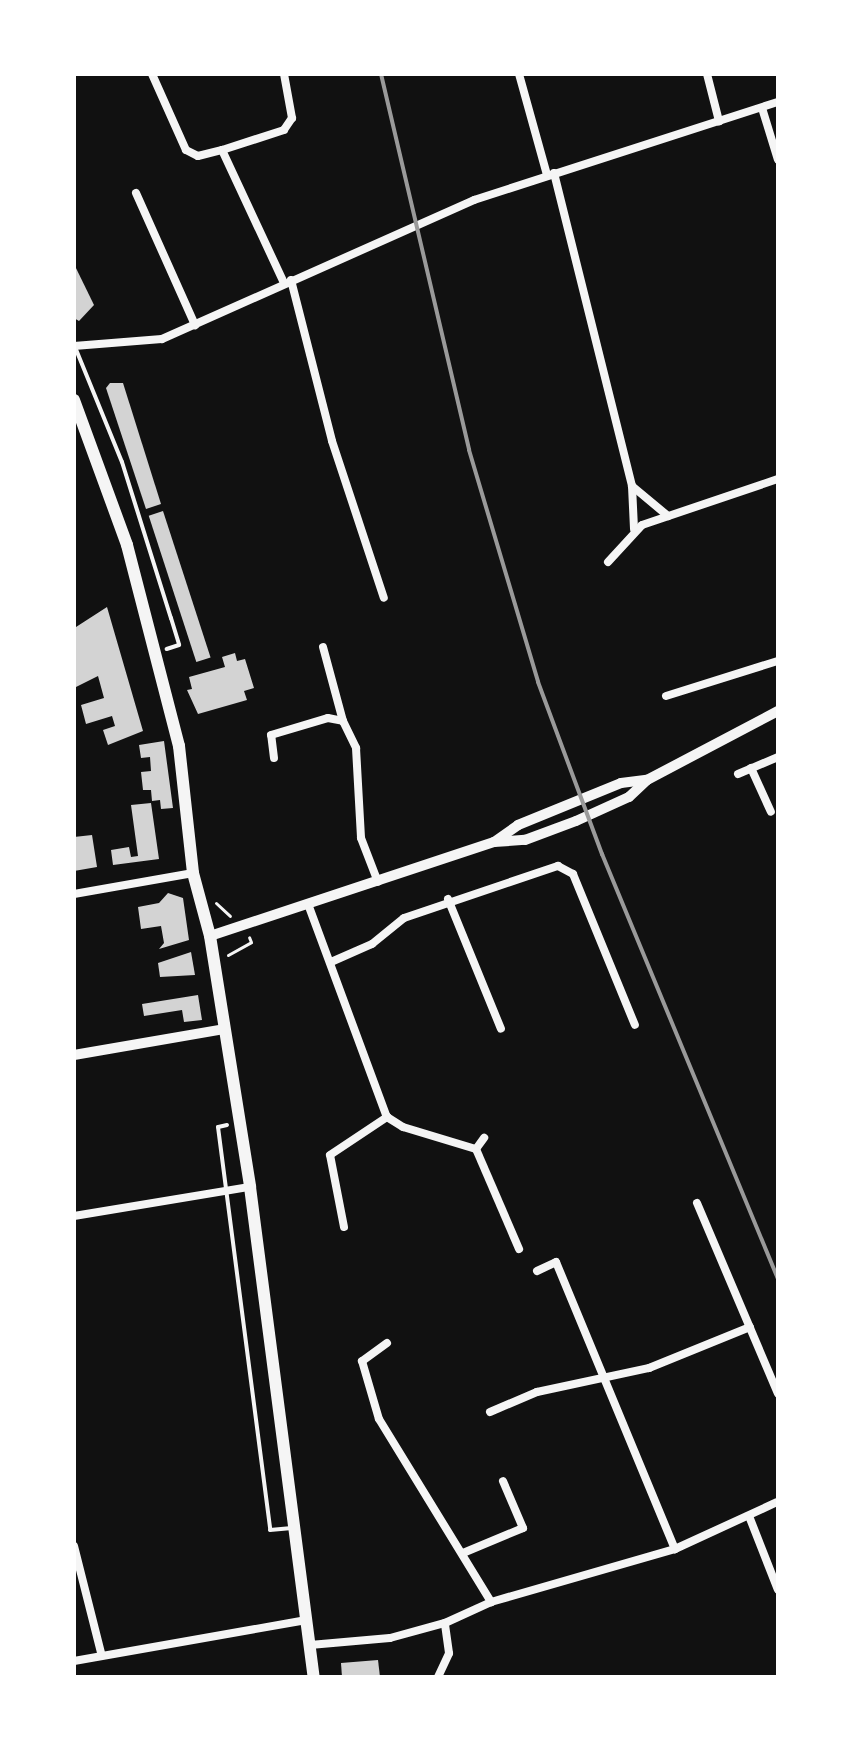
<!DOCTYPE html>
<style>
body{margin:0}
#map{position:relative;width:852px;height:1751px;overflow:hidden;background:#111;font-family:"Golos Text",sans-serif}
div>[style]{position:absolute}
.building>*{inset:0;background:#d3d3d3;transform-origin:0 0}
.path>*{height:3px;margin:-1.5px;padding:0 1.5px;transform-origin:1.5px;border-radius:1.5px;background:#f5f5f5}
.service>*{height:4px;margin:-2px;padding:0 2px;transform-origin:2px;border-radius:2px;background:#f5f5f5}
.minor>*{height:8px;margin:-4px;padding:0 4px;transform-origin:4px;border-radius:4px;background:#f5f5f5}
.tertiary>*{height:10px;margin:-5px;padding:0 5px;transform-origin:5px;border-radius:5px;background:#f5f5f5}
.primary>*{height:12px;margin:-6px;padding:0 6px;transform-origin:6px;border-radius:6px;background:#f5f5f5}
.rail>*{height:4px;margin:-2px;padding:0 2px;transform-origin:2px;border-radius:2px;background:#9a9a9a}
span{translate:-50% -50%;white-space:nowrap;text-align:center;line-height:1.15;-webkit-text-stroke:6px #fff;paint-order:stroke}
.frame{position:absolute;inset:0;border:76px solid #fff;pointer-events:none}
</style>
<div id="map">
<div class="building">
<div style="clip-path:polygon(74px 264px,94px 305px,79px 321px,74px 318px)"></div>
<div style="clip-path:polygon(110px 383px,123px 383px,161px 504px,146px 509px,106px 388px)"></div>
<div style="left:163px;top:511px;width:154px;height:15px;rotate:72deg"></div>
<div style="clip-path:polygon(107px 607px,143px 731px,108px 745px,103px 730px,115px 726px,112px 716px,86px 724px,81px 705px,104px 698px,98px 676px,76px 687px,74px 678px,76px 627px)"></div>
<div style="clip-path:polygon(235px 653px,237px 661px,245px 659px,254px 688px,244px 691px,247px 700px,198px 714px,187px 690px,192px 689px,189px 677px,225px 667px,222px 657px)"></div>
<div style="clip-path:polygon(164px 741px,173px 808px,161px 809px,160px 800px,152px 801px,151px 790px,143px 790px,141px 772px,151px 771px,150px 757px,141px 758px,139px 745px)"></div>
<div style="clip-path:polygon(151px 803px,159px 859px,113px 865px,111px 850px,129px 847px,131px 857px,138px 856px,131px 805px)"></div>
<div style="clip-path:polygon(92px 835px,97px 867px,74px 871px,74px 837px)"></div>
<div style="clip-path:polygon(168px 893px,183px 898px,189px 940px,159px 949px,164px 943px,161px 926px,141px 929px,138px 907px,159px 903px)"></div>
<div style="clip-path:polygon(191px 952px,195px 975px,160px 977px,158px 963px)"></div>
<div style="clip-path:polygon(198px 995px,202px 1020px,184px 1022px,182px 1010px,144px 1016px,142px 1004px)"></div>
<div style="clip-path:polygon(378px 1660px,380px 1677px,342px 1677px,341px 1663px)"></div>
</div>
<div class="path">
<div style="left:216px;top:903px;width:19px;rotate:43deg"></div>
<div style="left:228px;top:955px;width:26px;rotate:-29deg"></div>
<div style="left:251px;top:942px;width:5px;rotate:-112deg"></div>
</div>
<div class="service">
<div style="left:75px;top:347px;width:124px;rotate:67.8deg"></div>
<div style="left:122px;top:462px;width:164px;rotate:72.6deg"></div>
<div style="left:171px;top:618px;width:28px;rotate:73deg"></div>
<div style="left:179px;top:645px;width:13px;rotate:162deg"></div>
<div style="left:227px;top:1125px;width:9px;rotate:167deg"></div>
<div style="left:218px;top:1127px;width:406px;rotate:82.6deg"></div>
<div style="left:270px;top:1530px;width:22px;rotate:-5deg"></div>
</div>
<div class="minor">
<div style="left:152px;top:74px;width:83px;rotate:65.9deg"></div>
<div style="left:186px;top:150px;width:13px;rotate:27deg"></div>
<div style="left:198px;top:156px;width:25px;rotate:-14deg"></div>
<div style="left:284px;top:74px;width:45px;rotate:79.7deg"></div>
<div style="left:292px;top:118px;width:14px;rotate:124deg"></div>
<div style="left:284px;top:130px;width:65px;rotate:162.1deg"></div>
<div style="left:222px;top:150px;width:147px;rotate:65deg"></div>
<div style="left:519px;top:74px;width:105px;rotate:74.5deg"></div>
<div style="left:707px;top:74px;width:49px;rotate:75.7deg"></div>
<div style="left:762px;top:108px;width:54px;rotate:72.9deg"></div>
<div style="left:554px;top:173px;width:323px;rotate:76deg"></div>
<div style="left:632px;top:486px;width:43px;rotate:87.3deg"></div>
<div style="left:136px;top:193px;width:145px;rotate:65.9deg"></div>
<div style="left:291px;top:280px;width:166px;rotate:75.7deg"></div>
<div style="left:332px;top:441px;width:165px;rotate:71.7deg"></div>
<div style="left:74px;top:346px;width:88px;rotate:-4.5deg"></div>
<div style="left:162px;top:339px;width:342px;rotate:-24deg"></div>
<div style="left:474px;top:200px;width:319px;rotate:-17.9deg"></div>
<div style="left:632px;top:486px;width:47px;rotate:39.8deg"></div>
<div style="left:608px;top:562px;width:50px;rotate:-47.4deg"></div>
<div style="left:642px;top:525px;width:144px;rotate:-18.7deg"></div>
<div style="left:323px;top:647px;width:77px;rotate:74.9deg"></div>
<div style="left:666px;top:696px;width:117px;rotate:-17.4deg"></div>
<div style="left:274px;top:758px;width:23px;rotate:-97deg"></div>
<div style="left:271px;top:735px;width:59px;rotate:-16.6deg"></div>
<div style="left:328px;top:718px;width:15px;rotate:11deg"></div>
<div style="left:343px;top:721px;width:30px;rotate:64deg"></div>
<div style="left:356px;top:748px;width:90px;rotate:86.8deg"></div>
<div style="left:361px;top:838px;width:47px;rotate:68.9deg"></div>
<div style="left:751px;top:768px;width:48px;rotate:65.6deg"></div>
<div style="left:738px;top:774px;width:43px;rotate:-23deg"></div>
<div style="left:74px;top:894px;width:121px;rotate:-10deg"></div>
<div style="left:448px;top:899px;width:140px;rotate:67.8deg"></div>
<div style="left:308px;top:904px;width:227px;rotate:69.7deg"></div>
<div style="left:387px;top:1117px;width:19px;rotate:32deg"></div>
<div style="left:403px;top:1127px;width:76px;rotate:16.8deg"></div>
<div style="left:476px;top:1149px;width:109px;rotate:66.7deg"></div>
<div style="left:331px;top:962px;width:45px;rotate:-23.7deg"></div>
<div style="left:372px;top:944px;width:41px;rotate:-39.1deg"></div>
<div style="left:404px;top:918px;width:163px;rotate:-18.7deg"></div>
<div style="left:558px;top:866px;width:17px;rotate:28deg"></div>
<div style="left:573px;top:874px;width:163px;rotate:67.7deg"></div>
<div style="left:476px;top:1149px;width:14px;rotate:-54deg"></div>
<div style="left:697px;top:1203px;width:207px;rotate:67deg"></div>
<div style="left:74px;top:1216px;width:178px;rotate:-9.4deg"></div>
<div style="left:344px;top:1227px;width:73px;rotate:-101deg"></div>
<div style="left:330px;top:1155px;width:69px;rotate:-33.7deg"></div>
<div style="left:537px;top:1271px;width:21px;rotate:-25deg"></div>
<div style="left:556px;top:1262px;width:311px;rotate:67.5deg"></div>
<div style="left:387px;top:1343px;width:31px;rotate:144deg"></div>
<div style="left:362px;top:1361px;width:60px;rotate:73.7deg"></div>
<div style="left:379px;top:1419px;width:215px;rotate:58.5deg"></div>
<div style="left:490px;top:1412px;width:51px;rotate:-23.1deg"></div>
<div style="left:537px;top:1392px;width:115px;rotate:-12.1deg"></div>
<div style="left:649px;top:1368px;width:109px;rotate:-22.1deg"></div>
<div style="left:749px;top:1516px;width:79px;rotate:68.6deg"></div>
<div style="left:74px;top:1546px;width:110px;rotate:75.8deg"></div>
<div style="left:463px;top:1553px;width:65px;rotate:-22.6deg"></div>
<div style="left:523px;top:1528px;width:51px;rotate:-113.1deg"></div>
<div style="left:310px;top:1645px;width:80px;rotate:-5deg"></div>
<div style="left:390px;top:1638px;width:57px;rotate:-15.3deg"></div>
<div style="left:445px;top:1623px;width:51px;rotate:-24.5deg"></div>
<div style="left:491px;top:1602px;width:191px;rotate:-16.1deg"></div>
<div style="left:675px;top:1549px;width:112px;rotate:-24.7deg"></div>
<div style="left:74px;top:1661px;width:236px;rotate:-10deg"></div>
<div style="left:438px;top:1677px;width:26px;rotate:-65deg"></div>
<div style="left:449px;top:1653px;width:30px;rotate:-98deg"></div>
</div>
<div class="tertiary">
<div style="left:494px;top:842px;width:29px;rotate:-35deg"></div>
<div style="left:518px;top:825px;width:111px;rotate:-22.2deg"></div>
<div style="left:621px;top:783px;width:26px;rotate:-7deg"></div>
<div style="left:210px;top:936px;width:299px;rotate:-18.3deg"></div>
<div style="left:494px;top:842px;width:31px;rotate:-4deg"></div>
<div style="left:525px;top:840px;width:54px;rotate:-20.4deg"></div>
<div style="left:576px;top:821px;width:58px;rotate:-24.4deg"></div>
<div style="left:629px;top:797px;width:25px;rotate:-43deg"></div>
<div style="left:647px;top:780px;width:148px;rotate:-27.8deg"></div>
<div style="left:74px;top:1055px;width:152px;rotate:-9.8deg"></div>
</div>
<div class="primary">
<div style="left:74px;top:400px;width:154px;rotate:69.9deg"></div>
<div style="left:127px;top:545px;width:208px;rotate:75.5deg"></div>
<div style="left:179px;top:746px;width:128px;rotate:83.7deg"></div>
<div style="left:193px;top:873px;width:65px;rotate:74.9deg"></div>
<div style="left:210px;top:936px;width:254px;rotate:80.9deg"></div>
<div style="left:250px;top:1187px;width:494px;rotate:82.6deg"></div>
</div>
<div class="rail">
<div style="left:381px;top:74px;width:386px;rotate:76.8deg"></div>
<div style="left:469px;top:450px;width:242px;rotate:73.4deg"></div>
<div style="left:538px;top:682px;width:184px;rotate:69.6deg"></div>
<div style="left:602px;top:854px;width:460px;rotate:67.5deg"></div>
</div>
<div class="frame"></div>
</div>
